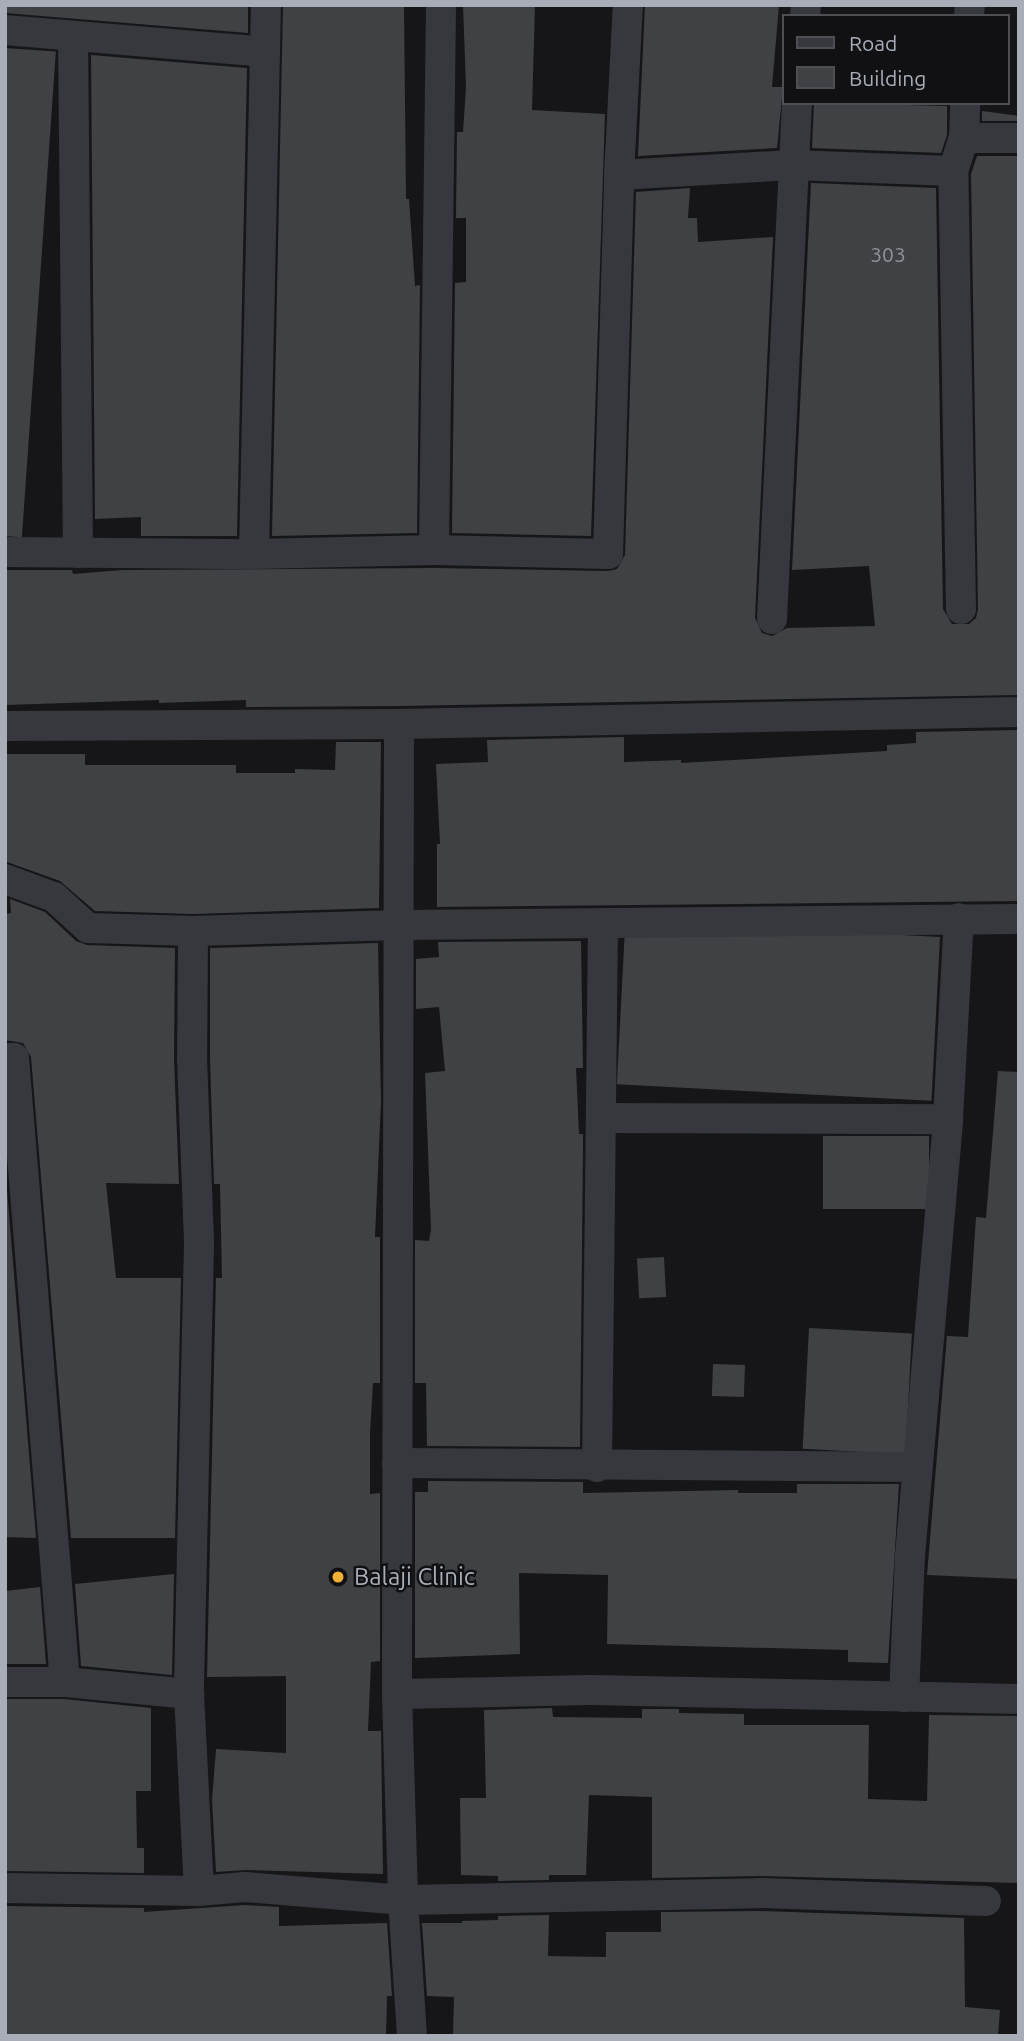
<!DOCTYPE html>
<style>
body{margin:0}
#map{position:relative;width:1024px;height:2041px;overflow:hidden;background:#161618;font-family:Ubuntu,sans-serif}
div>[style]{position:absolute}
.building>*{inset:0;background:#404145;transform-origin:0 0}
.street>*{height:30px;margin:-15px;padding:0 15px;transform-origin:15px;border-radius:15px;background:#37383d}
.dots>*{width:19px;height:19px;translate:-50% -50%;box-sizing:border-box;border:4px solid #111113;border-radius:50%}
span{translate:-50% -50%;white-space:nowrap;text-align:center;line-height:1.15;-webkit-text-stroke:5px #111113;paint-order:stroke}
.number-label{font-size:21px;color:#8e929b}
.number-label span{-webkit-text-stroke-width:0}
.poi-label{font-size:24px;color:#a8adb8}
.left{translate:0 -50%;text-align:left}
.frame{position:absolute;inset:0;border:7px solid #a8adb8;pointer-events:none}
.legend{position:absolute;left:782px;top:14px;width:228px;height:91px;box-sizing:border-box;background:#111113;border:2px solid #4d4f55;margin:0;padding:9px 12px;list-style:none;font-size:21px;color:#a8adb8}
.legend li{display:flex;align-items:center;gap:14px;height:35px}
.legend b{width:35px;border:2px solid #4d4f55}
</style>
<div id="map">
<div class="building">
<div style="clip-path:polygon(5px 5px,248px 5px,248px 33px,5px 13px)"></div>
<div style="clip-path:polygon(283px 5px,404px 5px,406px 199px,409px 199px,415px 286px,420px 285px,417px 533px,272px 536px)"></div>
<div style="clip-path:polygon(463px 5px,535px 5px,532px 110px,605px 114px,591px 536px,452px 533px,455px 283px,466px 282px,466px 218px,456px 218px,457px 132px,463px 132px,466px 87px)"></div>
<div style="clip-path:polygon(645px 5px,779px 5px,772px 87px,783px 87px,777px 148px,638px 156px)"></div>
<div style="left:5px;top:48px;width:51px;height:487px;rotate:4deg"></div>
<div style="clip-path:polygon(91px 55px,247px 68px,237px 536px,141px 536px,141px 517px,95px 519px)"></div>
<div style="clip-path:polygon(814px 103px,947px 106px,947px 135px,941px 153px,812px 148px)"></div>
<div style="clip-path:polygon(982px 111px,1019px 116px,1019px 121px,982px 121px)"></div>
<div style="clip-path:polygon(977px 156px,1019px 156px,1019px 695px,399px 706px,246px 707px,246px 700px,159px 703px,159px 700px,5px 705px,5px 570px,72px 570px,73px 574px,123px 570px,434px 568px,608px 571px,617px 569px,625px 555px,636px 192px,690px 188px,688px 218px,697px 218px,698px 242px,773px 237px,755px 618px,762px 633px,772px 636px,787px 628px,875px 626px,869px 566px,792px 570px,811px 183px,936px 188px,943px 609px,952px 624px,969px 624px,976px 618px,978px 609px,971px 174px)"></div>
<div style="clip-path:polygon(1019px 730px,1019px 901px,437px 907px,437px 844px,440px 844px,436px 764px,488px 762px,487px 740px,624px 737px,624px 762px,681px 760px,681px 763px,887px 751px,887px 745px,916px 743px,916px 732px)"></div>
<div style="clip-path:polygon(336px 742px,381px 742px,379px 908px,193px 914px,95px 911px,60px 881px,7px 862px,5px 754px,85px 754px,85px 765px,236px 765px,236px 773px,295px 773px,295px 769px,335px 770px)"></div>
<div style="clip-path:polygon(10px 899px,45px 912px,76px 941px,87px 945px,175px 948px,174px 1059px,179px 1184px,106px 1183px,116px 1278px,181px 1278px,175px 1538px,71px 1538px,31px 1057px,23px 1043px,5px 1040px,5px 914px,11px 913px)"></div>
<div style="left:940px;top:937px;width:164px;height:315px;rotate:93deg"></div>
<div style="clip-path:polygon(581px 941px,583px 1068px,576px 1068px,579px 1134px,583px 1134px,583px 1147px,580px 1447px,427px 1446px,426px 1383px,415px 1383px,415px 1240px,429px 1241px,431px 1230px,425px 1073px,445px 1071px,439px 1007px,416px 1009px,416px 959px,439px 957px,438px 942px)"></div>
<div style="clip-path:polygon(378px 943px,381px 1101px,375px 1237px,380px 1237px,380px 1383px,373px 1383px,370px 1433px,370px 1494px,380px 1493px,380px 1661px,371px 1662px,368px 1731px,381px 1731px,383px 1874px,246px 1870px,216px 1872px,212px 1800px,216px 1749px,286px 1753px,286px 1676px,207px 1677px,216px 1278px,222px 1278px,220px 1184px,214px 1184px,210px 1059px,210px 948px)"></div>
<div style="clip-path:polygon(998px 1071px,1019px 1072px,1019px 1579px,927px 1575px,947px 1336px,968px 1337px,976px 1217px,986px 1218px)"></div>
<div style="left:823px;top:1136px;width:106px;height:73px"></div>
<div style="clip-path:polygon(5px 1166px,36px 1538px,5px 1537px)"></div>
<div style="left:664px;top:1257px;width:40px;height:27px;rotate:87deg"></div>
<div style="left:809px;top:1328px;width:103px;height:121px;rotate:3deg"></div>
<div style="left:713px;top:1364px;width:32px;height:32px;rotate:2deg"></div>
<div style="clip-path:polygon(428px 1481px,583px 1482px,583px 1493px,738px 1490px,738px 1493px,797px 1493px,797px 1484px,899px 1484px,888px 1663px,848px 1662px,848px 1650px,607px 1644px,608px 1575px,519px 1573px,520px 1654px,415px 1658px,415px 1492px,428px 1492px)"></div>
<div style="clip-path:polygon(174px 1574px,172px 1675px,81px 1666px,75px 1584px)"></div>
<div style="clip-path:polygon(40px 1587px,46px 1664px,5px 1664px,5px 1591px)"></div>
<div style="clip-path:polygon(5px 1699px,64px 1699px,151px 1708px,151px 1791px,136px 1791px,137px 1848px,144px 1848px,144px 1873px,5px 1871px)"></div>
<div style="clip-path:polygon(552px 1708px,553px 1717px,642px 1718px,642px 1709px,679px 1709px,679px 1713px,744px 1714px,744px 1725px,869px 1725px,868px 1799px,927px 1801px,929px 1715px,1019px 1716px,1019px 1883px,760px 1876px,652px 1878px,652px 1797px,589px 1795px,586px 1875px,549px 1875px,549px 1880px,498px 1881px,498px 1876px,461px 1875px,460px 1798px,486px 1798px,484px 1710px)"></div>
<div style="clip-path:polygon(245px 1905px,279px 1907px,279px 1926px,387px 1923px,392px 1996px,387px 1996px,386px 2036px,5px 2036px,5px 1906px,144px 1908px,144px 1912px)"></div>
<div style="clip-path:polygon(759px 1911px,964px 1918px,965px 2007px,1000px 2010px,998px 2036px,453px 2036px,454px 1997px,427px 1996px,422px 1923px,462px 1923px,462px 1921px,498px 1920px,498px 1916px,549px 1915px,548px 1956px,606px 1957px,606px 1932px,661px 1932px,661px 1912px)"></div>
</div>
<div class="street">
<div style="left:805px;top:16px;width:11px;rotate:-85deg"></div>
<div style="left:969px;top:16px;width:11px;rotate:-85deg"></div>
<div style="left:5px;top:30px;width:261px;rotate:4.8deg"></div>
<div style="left:73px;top:36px;width:517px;rotate:89.45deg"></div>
<div style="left:964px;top:138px;width:55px"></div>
<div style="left:619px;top:175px;width:173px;rotate:-3.3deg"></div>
<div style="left:792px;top:165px;width:161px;rotate:2.1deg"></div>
<div style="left:434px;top:550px;width:545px;rotate:-89.26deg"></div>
<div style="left:5px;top:552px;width:249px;rotate:0.5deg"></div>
<div style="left:254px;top:554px;width:180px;rotate:-1.3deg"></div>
<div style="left:434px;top:550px;width:174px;rotate:1.3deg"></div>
<div style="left:608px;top:554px;width:379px;rotate:-88.3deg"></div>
<div style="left:619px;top:175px;width:170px;rotate:-87deg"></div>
<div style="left:254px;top:554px;width:549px;rotate:-88.75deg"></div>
<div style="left:961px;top:609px;width:438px;rotate:-91deg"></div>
<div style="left:953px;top:171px;width:35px;rotate:-72deg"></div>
<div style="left:964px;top:138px;width:35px;rotate:-88deg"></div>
<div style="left:772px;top:619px;width:517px;rotate:-87.23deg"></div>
<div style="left:399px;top:724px;width:970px;rotate:90.12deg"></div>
<div style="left:397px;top:1694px;width:206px;rotate:88.3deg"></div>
<div style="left:403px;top:1900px;width:136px;rotate:86.2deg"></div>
<div style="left:5px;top:726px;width:394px;rotate:-0.3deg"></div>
<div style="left:399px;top:724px;width:620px;rotate:-1.11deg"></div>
<div style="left:5px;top:879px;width:52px;rotate:20.2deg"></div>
<div style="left:54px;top:897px;width:46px;rotate:42.4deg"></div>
<div style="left:88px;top:928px;width:105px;rotate:1.6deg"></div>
<div style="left:193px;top:931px;width:206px;rotate:-1.7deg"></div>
<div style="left:399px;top:925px;width:620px;rotate:-0.55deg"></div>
<div style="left:193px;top:931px;width:128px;rotate:90.4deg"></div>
<div style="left:192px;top:1059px;width:185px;rotate:87.8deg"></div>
<div style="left:199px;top:1244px;width:450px;rotate:91.3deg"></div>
<div style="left:189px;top:1694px;width:197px;rotate:87.1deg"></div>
<div style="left:5px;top:1058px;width:9px"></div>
<div style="left:14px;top:1058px;width:626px;rotate:85.33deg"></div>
<div style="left:601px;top:1118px;width:347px;rotate:0.2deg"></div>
<div style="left:397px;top:1463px;width:520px;rotate:0.44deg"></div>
<div style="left:597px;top:1467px;width:543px;rotate:-89.37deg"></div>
<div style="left:5px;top:1682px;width:60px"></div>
<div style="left:65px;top:1682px;width:125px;rotate:5.5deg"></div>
<div style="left:397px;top:1694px;width:194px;rotate:-1.2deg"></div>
<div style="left:591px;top:1690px;width:428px;rotate:1.2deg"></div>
<div style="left:904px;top:1697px;width:141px;rotate:-87.6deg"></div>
<div style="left:910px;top:1556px;width:439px;rotate:-85deg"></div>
<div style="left:948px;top:1119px;width:201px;rotate:-86.9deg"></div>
<div style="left:5px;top:1888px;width:194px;rotate:0.9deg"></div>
<div style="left:199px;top:1891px;width:46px;rotate:-5deg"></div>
<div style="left:245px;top:1887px;width:159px;rotate:4.7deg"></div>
<div style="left:403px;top:1900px;width:356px;rotate:-1.1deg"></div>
<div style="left:759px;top:1893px;width:227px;rotate:2deg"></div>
</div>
<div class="dots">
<div style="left:338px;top:1577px;background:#f2b134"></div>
</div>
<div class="number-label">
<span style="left:888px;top:254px">303</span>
</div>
<div class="poi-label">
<span class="left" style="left:354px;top:1577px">Balaji Clinic</span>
</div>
<div class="frame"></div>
<ul class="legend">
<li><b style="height:9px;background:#37383d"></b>Road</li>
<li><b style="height:19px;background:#404145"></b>Building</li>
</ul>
</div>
